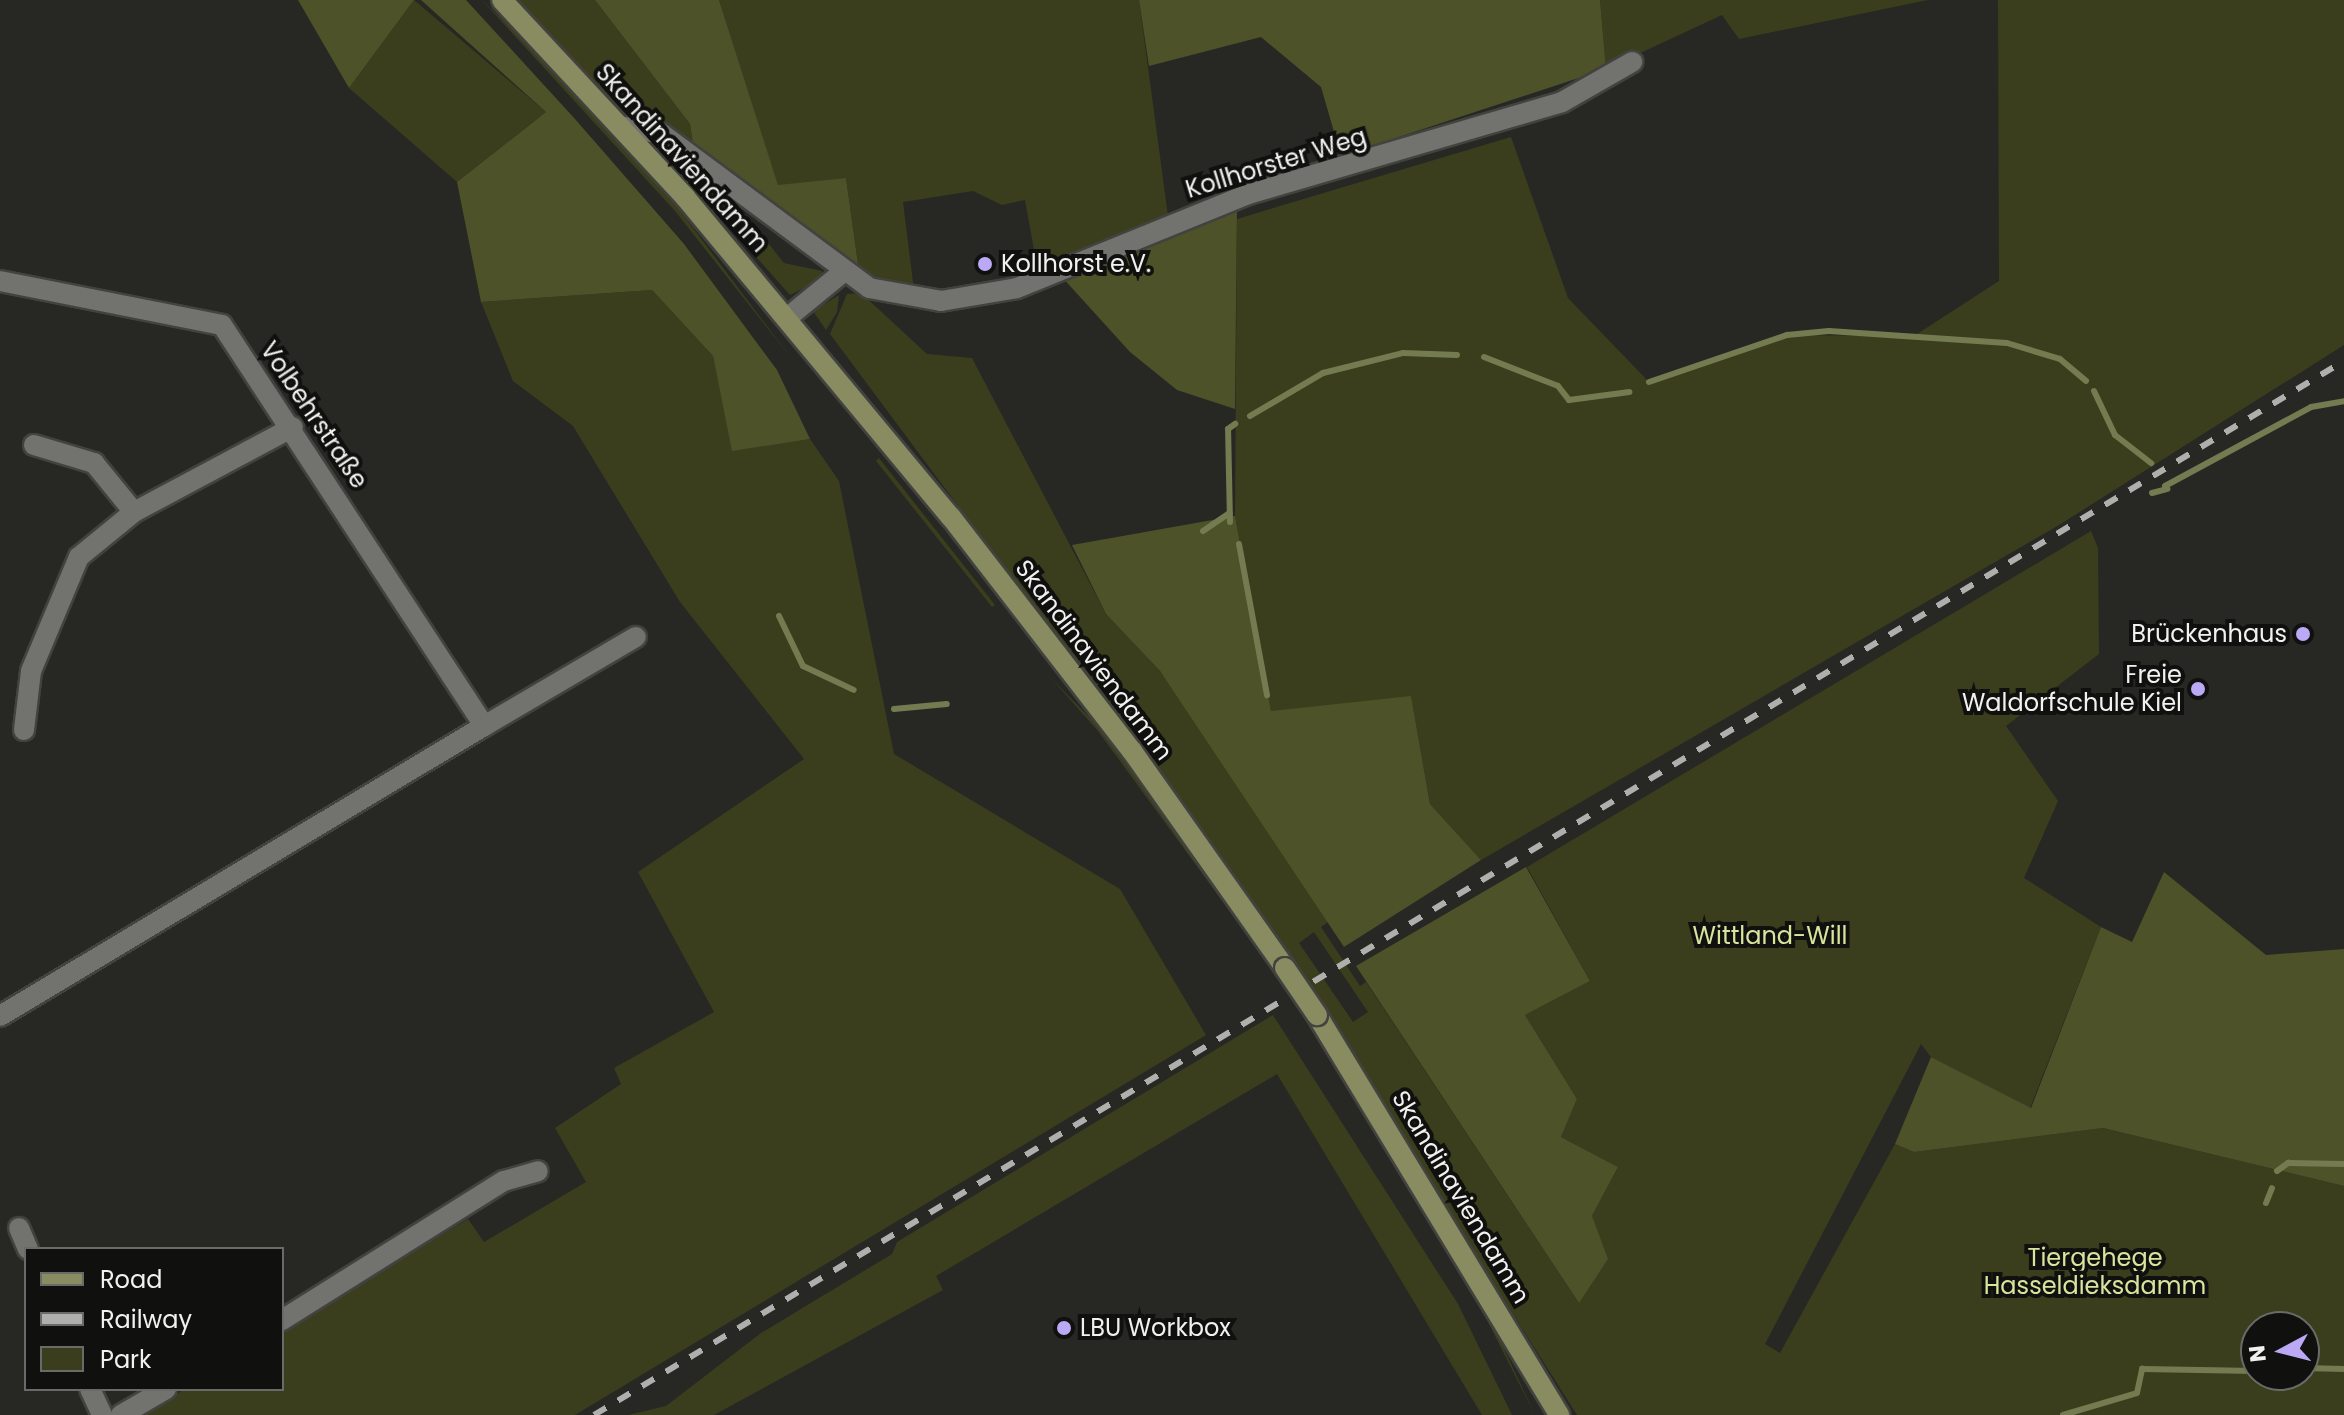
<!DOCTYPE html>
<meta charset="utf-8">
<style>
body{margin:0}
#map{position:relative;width:2344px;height:1415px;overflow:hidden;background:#272824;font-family:Poppins,sans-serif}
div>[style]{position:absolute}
.green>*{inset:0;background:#3a3e1c}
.forest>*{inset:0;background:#4d5228}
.stream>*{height:6px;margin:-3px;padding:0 3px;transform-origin:3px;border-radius:3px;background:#757b50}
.roads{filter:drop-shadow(2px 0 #42423f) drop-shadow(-2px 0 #42423f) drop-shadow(0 2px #42423f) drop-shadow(0 -2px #42423f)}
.street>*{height:20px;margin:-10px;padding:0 10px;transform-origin:10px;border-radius:10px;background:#72736e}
.secondary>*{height:20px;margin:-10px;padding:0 10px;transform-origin:10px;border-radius:10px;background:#888c60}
.rail>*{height:6px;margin-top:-3px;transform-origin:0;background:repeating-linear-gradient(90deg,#afb0ad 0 14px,transparent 0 28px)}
.bridges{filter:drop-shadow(2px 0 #42423f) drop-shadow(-2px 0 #42423f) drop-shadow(0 2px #42423f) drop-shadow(0 -2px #42423f)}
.secondary-bridge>*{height:20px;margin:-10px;padding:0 10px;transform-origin:10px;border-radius:10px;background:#888c60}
.dots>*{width:22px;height:22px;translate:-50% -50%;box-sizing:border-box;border:4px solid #10110f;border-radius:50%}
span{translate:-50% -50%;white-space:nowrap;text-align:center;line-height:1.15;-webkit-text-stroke:8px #10110f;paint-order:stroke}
.street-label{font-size:24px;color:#f1f1ef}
.poi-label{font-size:24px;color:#f1f1ef}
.left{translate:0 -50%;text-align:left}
.right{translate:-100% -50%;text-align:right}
.park-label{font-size:24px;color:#d9e49d}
.legend{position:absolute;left:24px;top:1247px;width:260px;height:144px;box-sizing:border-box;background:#10110f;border:2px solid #6a6b69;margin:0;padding:10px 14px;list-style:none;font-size:24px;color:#f1f1ef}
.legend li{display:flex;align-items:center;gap:16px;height:40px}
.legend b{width:40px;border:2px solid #6a6b69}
.north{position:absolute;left:2240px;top:1311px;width:80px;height:80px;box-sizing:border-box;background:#10110f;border:2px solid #6a6b69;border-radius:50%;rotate:263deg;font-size:22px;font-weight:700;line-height:32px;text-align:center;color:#f1f1ef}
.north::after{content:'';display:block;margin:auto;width:28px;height:36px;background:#bca9f5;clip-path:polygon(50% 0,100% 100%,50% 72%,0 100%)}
</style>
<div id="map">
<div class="green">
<div style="clip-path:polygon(414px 0,546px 112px,457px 182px,349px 88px)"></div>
<div style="clip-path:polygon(482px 0,524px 40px,678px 208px,791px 358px,675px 211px)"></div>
<div style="clip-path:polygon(517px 0,595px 0,690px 124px,694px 151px,606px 95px)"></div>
<div style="clip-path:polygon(719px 0,1139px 0,1168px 216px,1050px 264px,1036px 261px,1025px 200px,1002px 205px,973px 191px,903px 202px,914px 290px,879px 284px,859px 271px,846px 178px,778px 186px)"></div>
<div style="clip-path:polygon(1600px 0,1928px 0,1739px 39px,1722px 15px,1606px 69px)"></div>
<div style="clip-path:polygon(1998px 0,2344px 0,2344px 345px,2059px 525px,1481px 860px,1430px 804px,1411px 697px,1271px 712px,1235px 516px,1237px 219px,1511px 137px,1568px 298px,1649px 382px,1787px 335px,1914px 336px,1999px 281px)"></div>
<div style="clip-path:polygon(650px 138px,728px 193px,784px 263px,822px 271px,819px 281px,790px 295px)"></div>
<div style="clip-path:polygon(652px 290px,713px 356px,733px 450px,810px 439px,839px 481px,894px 754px,1120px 889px,1206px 1035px,575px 1415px,142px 1415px,185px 1389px,282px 1389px,282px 1331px,468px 1219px,484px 1242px,586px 1182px,555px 1128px,621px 1084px,614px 1068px,714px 1012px,638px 872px,804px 759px,680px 602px,573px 426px,513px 381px,481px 302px)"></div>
<div style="clip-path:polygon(evenodd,861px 293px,927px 354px,972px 358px,1106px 614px,1160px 671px,1235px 780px,1328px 922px,1321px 927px,1360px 986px,1366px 982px,1579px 1303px,1592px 1216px,1618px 1167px,1561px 1137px,1577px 1099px,1525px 1015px,1590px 981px,1527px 867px,2091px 531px,2098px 548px,2099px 654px,2006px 726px,2058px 801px,2024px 878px,2101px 927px,2030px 1108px,1931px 1057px,1921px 1044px,1765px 1344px,1780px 1353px,1895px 1144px,1914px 1152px,2103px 1128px,2344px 1186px,2344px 1415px,1577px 1415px,1242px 887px,830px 334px,847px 294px,861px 293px,1314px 932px,1368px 1012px,1353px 1022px,1299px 943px,1314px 932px,861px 293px,2256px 1327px,2304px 1327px,2304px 1375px,2256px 1375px,2256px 1327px)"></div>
<div style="clip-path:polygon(839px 295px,837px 312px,826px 330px,813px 311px)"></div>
<div style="clip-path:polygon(879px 458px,995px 605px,992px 607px,876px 461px)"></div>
<div style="clip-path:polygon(1051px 678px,1100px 728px,1283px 984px,1098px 731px)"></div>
<div style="clip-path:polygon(1302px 1014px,1484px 1306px,1535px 1415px,1481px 1308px)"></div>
<div style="clip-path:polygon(1273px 1015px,1458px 1304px,1512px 1415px,1482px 1415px,1277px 1074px,936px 1276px,943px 1290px,714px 1415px,628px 1415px,666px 1406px,761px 1333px,892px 1254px,897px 1242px)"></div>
</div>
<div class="forest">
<div style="clip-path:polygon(298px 0,414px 0,349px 88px)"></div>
<div style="clip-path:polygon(421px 0,466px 0,575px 119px,684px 244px,777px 370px,810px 439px,732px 451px,713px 356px,652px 290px,481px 302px,457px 182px,546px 112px)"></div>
<div style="clip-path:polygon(595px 0,719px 0,778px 185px,846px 178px,859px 271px,694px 151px,690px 124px)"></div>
<div style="clip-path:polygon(1139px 0,1600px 0,1606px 69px,1341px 156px,1321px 87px,1261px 37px,1149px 66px)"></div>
<div style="clip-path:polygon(1237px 208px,1235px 409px,1177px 390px,1130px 352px,1061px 276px)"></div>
<div style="clip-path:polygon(1235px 516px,1271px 711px,1411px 696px,1430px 804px,1481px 860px,1344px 947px,1160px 671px,1106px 614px,1072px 545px)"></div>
<div style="clip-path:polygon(1526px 867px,1590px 981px,1525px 1015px,1577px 1099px,1561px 1137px,1618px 1167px,1592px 1216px,1608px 1259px,1579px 1303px,1356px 966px)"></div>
<div style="clip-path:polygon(2164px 872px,2266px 955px,2344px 949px,2344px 1186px,2103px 1128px,1914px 1152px,1895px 1144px,1931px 1057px,2031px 1108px,2101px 927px,2132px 942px)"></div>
</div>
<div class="stream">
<div style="left:1484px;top:357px;width:79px;rotate:21.4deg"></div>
<div style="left:1558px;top:386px;width:18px;rotate:52deg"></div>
<div style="left:1569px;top:400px;width:61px;rotate:-7.6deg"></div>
<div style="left:1649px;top:382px;width:146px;rotate:-18.8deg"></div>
<div style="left:1787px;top:335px;width:42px;rotate:-5.4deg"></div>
<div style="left:1829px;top:331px;width:178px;rotate:3.9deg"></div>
<div style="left:2007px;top:343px;width:55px;rotate:16.8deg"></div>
<div style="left:2060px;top:359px;width:34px;rotate:40deg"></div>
<div style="left:2094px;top:391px;width:49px;rotate:64.5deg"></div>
<div style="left:2115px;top:435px;width:46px;rotate:37.9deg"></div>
<div style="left:1250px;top:416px;width:85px;rotate:-30.5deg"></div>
<div style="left:1323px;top:373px;width:82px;rotate:-14deg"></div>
<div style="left:1403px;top:353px;width:54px;rotate:2.1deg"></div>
<div style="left:2165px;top:486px;width:166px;rotate:-28.4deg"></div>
<div style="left:2311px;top:407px;width:34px;rotate:-10deg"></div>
<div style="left:2152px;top:493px;width:16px;rotate:-15deg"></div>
<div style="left:1230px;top:522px;width:93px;rotate:-91.2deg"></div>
<div style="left:1228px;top:429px;width:9px;rotate:-36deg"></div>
<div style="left:1203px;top:531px;width:32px;rotate:-34deg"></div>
<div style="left:1239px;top:544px;width:154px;rotate:79.5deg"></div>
<div style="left:779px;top:616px;width:55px;rotate:64.4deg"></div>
<div style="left:803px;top:666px;width:56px;rotate:25.2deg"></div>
<div style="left:894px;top:709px;width:53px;rotate:-5.4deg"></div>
<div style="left:2277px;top:1171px;width:14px;rotate:-36deg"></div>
<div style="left:2288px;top:1163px;width:56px;rotate:1deg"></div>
<div style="left:2266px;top:1203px;width:16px;rotate:-68deg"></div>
<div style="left:2304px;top:1368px;width:40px;rotate:1.4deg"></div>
<div style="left:2063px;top:1415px;width:77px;rotate:-16.6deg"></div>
<div style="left:2137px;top:1393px;width:25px;rotate:-78deg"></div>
<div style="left:2142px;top:1369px;width:114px;rotate:1deg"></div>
</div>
<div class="roads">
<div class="street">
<div style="left:620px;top:126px;width:43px;rotate:10.8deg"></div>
<div style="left:662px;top:134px;width:258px;rotate:36.6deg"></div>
<div style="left:869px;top:288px;width:73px;rotate:10.2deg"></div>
<div style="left:941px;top:301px;width:77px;rotate:-9.7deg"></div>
<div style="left:1017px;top:288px;width:249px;rotate:-22.1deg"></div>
<div style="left:1248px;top:194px;width:327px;rotate:-16.3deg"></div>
<div style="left:1562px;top:102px;width:81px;rotate:-29.7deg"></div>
<div style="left:0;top:281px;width:226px;rotate:11.2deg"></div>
<div style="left:222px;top:325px;width:479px;rotate:56.8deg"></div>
<div style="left:484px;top:726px;width:564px;rotate:149.07deg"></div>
<div style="left:787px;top:318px;width:71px;rotate:-39.3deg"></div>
<div style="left:34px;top:445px;width:63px;rotate:16.7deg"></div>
<div style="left:94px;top:463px;width:63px;rotate:50.8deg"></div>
<div style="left:484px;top:726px;width:176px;rotate:-30.4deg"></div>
<div style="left:24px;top:730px;width:59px;rotate:-83.2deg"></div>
<div style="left:31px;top:671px;width:124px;rotate:-67.2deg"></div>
<div style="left:79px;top:557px;width:71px;rotate:-39.3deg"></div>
<div style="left:134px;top:512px;width:180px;rotate:-28.1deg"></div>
<div style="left:19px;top:1228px;width:23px;rotate:67deg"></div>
<div style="left:282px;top:1320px;width:262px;rotate:-32.1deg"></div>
<div style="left:504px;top:1181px;width:35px;rotate:-16deg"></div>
<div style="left:90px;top:1389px;width:29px;rotate:65deg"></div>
<div style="left:121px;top:1415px;width:52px;rotate:-30deg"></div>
</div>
<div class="secondary">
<div style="left:502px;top:0;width:269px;rotate:47.1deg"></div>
<div style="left:685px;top:197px;width:416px;rotate:50.3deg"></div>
<div style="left:951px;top:517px;width:296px;rotate:52.3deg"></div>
<div style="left:1132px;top:751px;width:266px;rotate:54.8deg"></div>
<div style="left:1317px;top:1015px;width:468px;rotate:58.8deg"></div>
</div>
</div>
<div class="rail">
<div style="left:594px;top:1415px;width:2043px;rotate:-31.06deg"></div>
</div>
<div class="bridges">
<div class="secondary-bridge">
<div style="left:1285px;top:968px;width:57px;rotate:55.8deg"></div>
</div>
</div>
<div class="dots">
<div style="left:985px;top:264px;background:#bca9f5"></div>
<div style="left:2303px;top:634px;background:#bca9f5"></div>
<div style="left:2198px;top:689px;background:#bca9f5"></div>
<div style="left:1064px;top:1328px;background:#bca9f5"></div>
</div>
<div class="street-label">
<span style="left:682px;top:158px;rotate:48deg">Skandinaviendamm</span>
<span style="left:1276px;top:163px;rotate:-17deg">Kollhorster Weg</span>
<span style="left:314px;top:415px;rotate:56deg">Volbehrstraße</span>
<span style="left:1094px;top:660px;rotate:53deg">Skandinaviendamm</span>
<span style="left:1461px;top:1197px;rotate:59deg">Skandinaviendamm</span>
</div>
<div class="poi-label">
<span class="left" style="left:1001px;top:264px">Kollhorst e.V.</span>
<span class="right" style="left:2287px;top:634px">Brückenhaus</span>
<span class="right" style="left:2182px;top:689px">Freie<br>Waldorfschule Kiel</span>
<span class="left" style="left:1080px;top:1328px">LBU Workbox</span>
</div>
<div class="park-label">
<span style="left:1770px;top:936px">Wittland-Will</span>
<span style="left:2095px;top:1272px">Tiergehege<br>Hasseldieksdamm</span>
</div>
<ul class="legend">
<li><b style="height:10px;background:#888c60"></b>Road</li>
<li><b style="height:10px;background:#afb0ad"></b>Railway</li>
<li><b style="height:22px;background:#3a3e1c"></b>Park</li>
</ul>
<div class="north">N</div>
</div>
